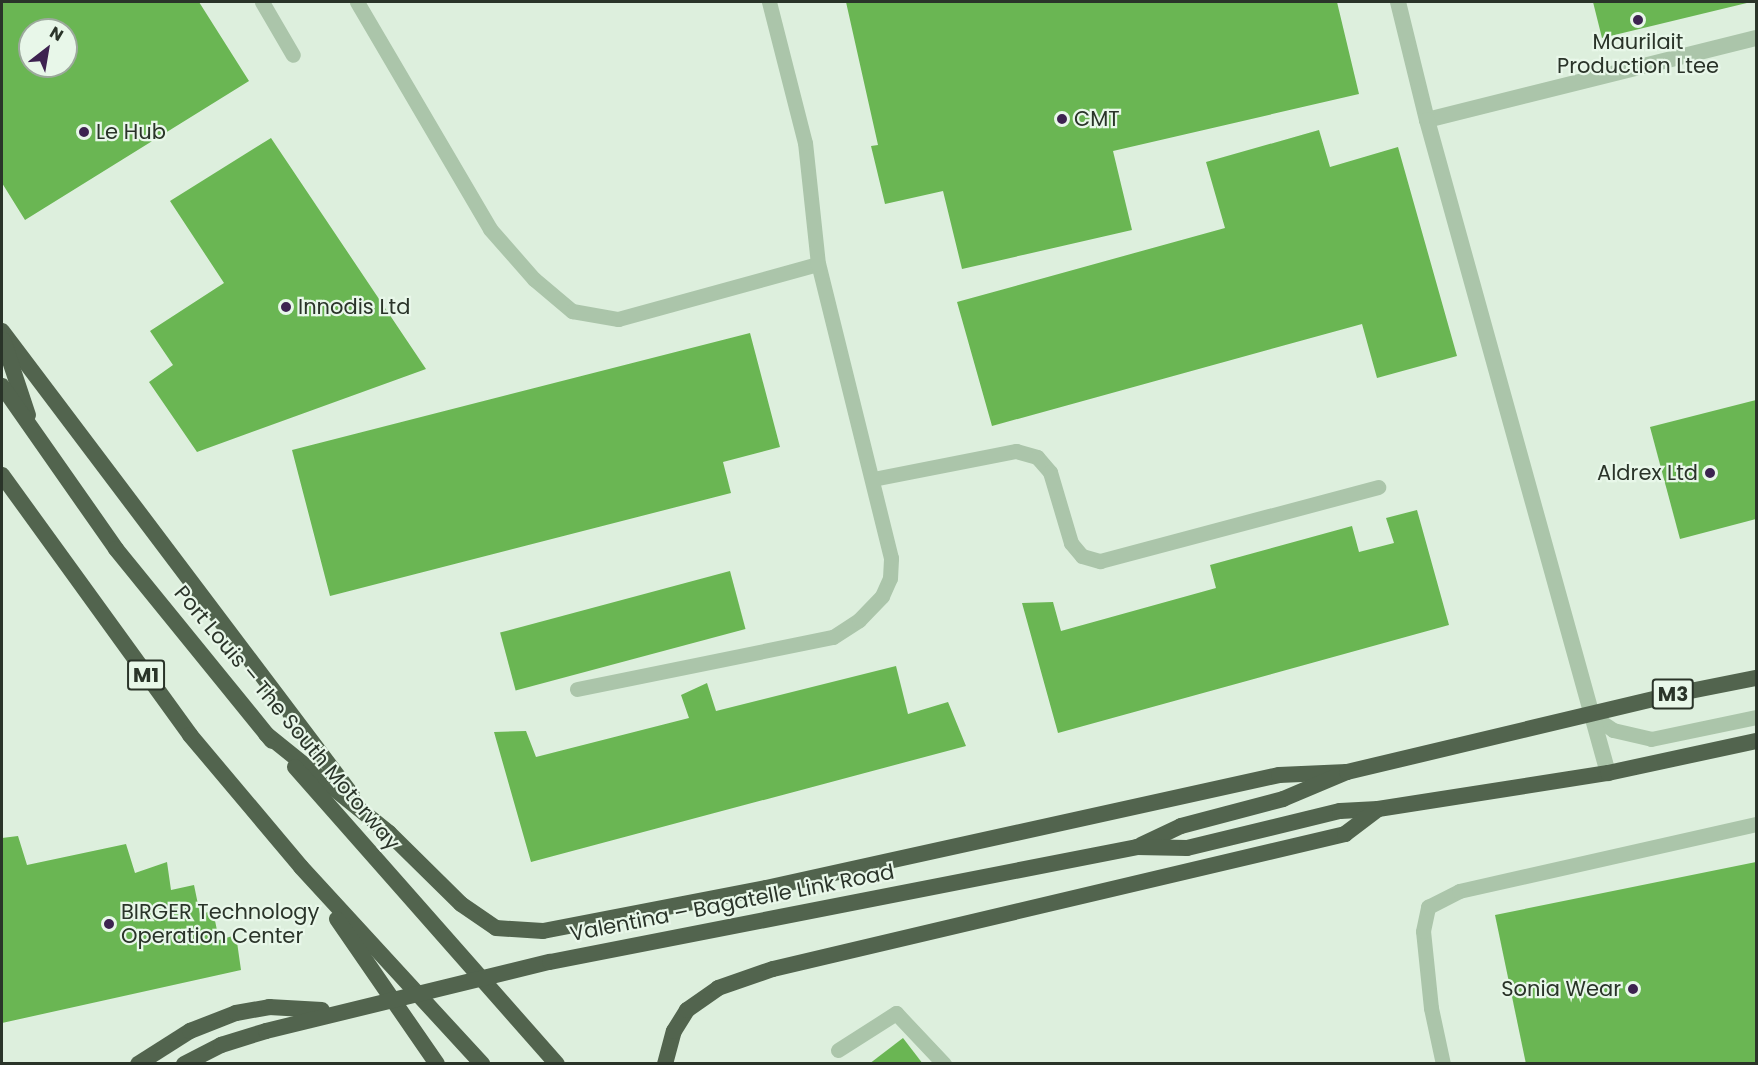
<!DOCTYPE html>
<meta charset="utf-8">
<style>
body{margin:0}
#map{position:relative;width:1758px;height:1065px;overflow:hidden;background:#ddefdd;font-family:Poppins,sans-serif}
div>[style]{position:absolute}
.building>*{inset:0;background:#6ab653;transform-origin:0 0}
.service>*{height:15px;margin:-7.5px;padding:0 7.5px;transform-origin:7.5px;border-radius:7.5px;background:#abc5aa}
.minor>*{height:16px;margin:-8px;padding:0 8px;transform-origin:8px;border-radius:8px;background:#abc5aa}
.tertiary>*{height:16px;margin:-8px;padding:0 8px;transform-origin:8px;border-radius:8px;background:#abc5aa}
.trunk>*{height:16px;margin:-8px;padding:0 8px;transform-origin:8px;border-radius:8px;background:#52644e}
.dots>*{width:16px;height:16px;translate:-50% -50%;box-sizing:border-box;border:3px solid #e8f7e9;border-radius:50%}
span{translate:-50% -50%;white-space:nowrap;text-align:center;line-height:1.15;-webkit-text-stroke:4.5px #e8f7e9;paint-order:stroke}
.shield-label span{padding:2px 4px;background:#e8f7e9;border:2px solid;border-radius:4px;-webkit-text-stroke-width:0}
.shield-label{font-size:20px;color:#2a3429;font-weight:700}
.poi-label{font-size:21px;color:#2a3429}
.left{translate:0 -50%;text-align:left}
.right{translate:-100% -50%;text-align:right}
.street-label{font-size:21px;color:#2a3429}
.frame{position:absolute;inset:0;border:3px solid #2a3429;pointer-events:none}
.north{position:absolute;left:18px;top:18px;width:60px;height:60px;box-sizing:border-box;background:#e8f7e9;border:2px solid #9ca99c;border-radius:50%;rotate:31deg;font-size:16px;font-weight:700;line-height:24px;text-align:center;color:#2a3429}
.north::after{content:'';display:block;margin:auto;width:21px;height:27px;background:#3d2350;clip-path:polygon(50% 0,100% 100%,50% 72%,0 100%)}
</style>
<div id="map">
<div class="building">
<div style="clip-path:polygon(evenodd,2px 2px,199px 2px,249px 81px,25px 220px,2px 183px,2px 2px,30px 30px,66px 30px,66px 66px,30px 66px,30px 30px)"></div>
<div style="clip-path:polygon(846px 2px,1337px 2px,1359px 94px,1113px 151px,1132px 230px,962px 269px,943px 191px,885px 204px,871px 146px,878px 145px)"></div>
<div style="clip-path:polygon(1593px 2px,1751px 2px,1602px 38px)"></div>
<div style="clip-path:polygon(1319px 130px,1330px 167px,1398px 147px,1457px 356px,1377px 378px,1362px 324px,992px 426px,957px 302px,1225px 228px,1206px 162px)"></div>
<div style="clip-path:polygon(271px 138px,426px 369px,197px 452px,149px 382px,173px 365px,150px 331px,224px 283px,170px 201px)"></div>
<div style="clip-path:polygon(750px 333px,780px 447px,723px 462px,731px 493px,330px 596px,292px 450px)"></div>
<div style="clip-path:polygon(1756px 400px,1756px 519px,1680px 539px,1650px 427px)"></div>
<div style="clip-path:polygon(1417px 510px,1449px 625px,1058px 733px,1022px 603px,1053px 602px,1061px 631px,1216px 588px,1210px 565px,1352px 526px,1359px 552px,1394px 543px,1386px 518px)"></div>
<div style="left:730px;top:571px;width:60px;height:238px;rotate:75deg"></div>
<div style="clip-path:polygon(896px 666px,908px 714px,948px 702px,966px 746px,531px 862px,494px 732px,526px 731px,536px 757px,689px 718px,681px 695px,707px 683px,716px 711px)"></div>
<div style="clip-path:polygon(18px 836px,27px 865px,126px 844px,135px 873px,167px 862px,171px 890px,194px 885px,200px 914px,213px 911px,219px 940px,236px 935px,241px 970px,2px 1023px,2px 838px)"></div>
<div style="clip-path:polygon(1756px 862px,1756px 1064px,1526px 1064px,1495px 915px)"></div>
<div style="clip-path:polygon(903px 1038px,923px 1064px,869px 1064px)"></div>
</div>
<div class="service">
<div style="left:262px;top:2px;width:61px;rotate:59.7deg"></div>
<div style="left:357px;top:2px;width:263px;rotate:59.6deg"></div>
<div style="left:490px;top:229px;width:67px;rotate:48.7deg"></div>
<div style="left:534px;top:279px;width:50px;rotate:40.1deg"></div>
<div style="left:572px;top:311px;width:47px;rotate:9.9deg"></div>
<div style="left:618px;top:319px;width:207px;rotate:-15.4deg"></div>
<div style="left:873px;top:479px;width:146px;rotate:-11.1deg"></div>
<div style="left:1016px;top:451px;width:22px;rotate:16deg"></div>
<div style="left:1037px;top:457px;width:20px;rotate:49deg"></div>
<div style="left:1050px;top:472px;width:74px;rotate:73.5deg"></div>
<div style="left:1071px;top:543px;width:17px;rotate:50deg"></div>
<div style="left:1082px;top:556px;width:19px;rotate:16deg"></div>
<div style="left:1100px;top:561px;width:288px;rotate:-14.9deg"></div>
<div style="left:577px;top:689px;width:261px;rotate:-11.5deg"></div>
<div style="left:833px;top:637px;width:31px;rotate:-33deg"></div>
<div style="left:859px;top:620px;width:33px;rotate:-46deg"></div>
<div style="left:882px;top:596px;width:20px;rotate:-66deg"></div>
<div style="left:890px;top:578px;width:20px;rotate:-87deg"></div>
<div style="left:891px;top:558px;width:303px;rotate:-103.9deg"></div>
<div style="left:818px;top:264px;width:122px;rotate:-96.1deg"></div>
<div style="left:805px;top:143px;width:146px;rotate:-104.3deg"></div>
<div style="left:1591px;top:715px;width:27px;rotate:34deg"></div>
<div style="left:1613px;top:730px;width:39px;rotate:13deg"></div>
<div style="left:1651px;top:739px;width:107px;rotate:-11.8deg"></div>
<div style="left:838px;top:1050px;width:69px;rotate:-32.5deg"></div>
<div style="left:896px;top:1013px;width:70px;rotate:46.7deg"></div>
<div style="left:1443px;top:1064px;width:57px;rotate:-102.1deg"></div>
<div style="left:1431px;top:1008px;width:77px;rotate:-95.9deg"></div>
<div style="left:1423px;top:931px;width:25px;rotate:-78deg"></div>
<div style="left:1428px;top:907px;width:35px;rotate:-27deg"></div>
<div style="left:1459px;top:891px;width:304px;rotate:-12.7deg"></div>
</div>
<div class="minor">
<div style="left:1427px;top:120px;width:339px;rotate:-14deg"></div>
</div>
<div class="tertiary">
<div style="left:1398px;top:2px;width:122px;rotate:76.2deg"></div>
<div style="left:1427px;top:120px;width:678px;rotate:74.51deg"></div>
</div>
<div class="trunk">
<div style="left:2px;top:331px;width:581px;rotate:52.97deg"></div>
<div style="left:3px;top:340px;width:79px;rotate:71.6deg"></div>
<div style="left:2px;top:386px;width:199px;rotate:55deg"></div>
<div style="left:116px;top:549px;width:247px;rotate:50.9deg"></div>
<div style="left:2px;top:475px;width:321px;rotate:54.1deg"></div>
<div style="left:190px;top:735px;width:172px;rotate:49.9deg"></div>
<div style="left:301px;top:867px;width:268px;rotate:47.4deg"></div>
<div style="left:266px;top:734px;width:158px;rotate:38.8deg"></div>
<div style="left:389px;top:833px;width:101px;rotate:44.6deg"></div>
<div style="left:461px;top:904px;width:42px;rotate:34.4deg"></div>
<div style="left:496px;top:928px;width:47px;rotate:3.7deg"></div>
<div style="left:543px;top:931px;width:227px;rotate:-10.9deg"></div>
<div style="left:766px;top:888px;width:525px;rotate:-12.42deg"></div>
<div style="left:1279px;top:775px;width:68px;rotate:-2.5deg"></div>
<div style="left:295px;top:767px;width:396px;rotate:48.6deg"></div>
<div style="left:1141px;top:845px;width:44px;rotate:-25.4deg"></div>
<div style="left:1181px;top:826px;width:106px;rotate:-14.8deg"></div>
<div style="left:1283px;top:799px;width:69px;rotate:-22.9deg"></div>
<div style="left:1347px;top:772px;width:327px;rotate:-13.4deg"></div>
<div style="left:1665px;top:696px;width:93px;rotate:-11.2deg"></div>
<div style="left:337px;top:919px;width:176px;rotate:55.4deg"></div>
<div style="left:138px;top:1064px;width:62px;rotate:-32.4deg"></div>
<div style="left:190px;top:1031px;width:49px;rotate:-21.4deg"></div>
<div style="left:236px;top:1013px;width:34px;rotate:-10deg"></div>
<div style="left:269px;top:1007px;width:53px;rotate:3.2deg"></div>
<div style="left:184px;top:1064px;width:42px;rotate:-27.2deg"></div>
<div style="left:221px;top:1045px;width:47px;rotate:-17.3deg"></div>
<div style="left:266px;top:1031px;width:292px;rotate:-13.7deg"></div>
<div style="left:550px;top:962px;width:598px;rotate:-11.08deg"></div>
<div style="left:1137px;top:847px;width:50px;rotate:1.1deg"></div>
<div style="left:1187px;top:848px;width:157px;rotate:-13.6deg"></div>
<div style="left:1340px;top:811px;width:38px;rotate:-3deg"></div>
<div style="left:1378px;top:809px;width:233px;rotate:-8.9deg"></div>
<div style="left:1608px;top:773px;width:151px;rotate:-12.2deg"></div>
<div style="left:665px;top:1064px;width:34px;rotate:-75deg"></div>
<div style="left:674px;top:1031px;width:25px;rotate:-58deg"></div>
<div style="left:687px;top:1010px;width:38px;rotate:-35deg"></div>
<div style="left:718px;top:988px;width:58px;rotate:-19.1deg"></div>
<div style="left:773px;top:969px;width:588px;rotate:-13.28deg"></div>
<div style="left:1345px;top:834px;width:41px;rotate:-37.1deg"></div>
</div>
<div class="dots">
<div style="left:1638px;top:20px;background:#3d2350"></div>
<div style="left:1062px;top:119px;background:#3d2350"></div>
<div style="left:84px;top:132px;background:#3d2350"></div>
<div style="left:286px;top:307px;background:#3d2350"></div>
<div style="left:1710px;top:473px;background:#3d2350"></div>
<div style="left:109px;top:924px;background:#3d2350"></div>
<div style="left:1633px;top:989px;background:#3d2350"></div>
</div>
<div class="shield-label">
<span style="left:146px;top:675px">M1</span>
<span style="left:1673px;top:694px">M3</span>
</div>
<div class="poi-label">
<span style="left:1638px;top:54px">Maurilait<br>Production Ltee</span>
<span class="left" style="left:1074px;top:119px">CMT</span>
<span class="left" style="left:96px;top:132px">Le Hub</span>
<span class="left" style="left:298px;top:307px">Innodis Ltd</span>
<span class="right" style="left:1698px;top:473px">Aldrex Ltd</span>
<span class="left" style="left:121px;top:924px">BIRGER Technology<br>Operation Center</span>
<span class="right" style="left:1621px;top:989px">Sonia Wear</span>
</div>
<div class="street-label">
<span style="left:287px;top:718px;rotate:50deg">Port Louis – The South Motorway</span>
<span style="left:732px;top:903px;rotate:-11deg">Valentina – Bagatelle Link Road</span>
</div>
<div class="frame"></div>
<div class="north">N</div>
</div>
